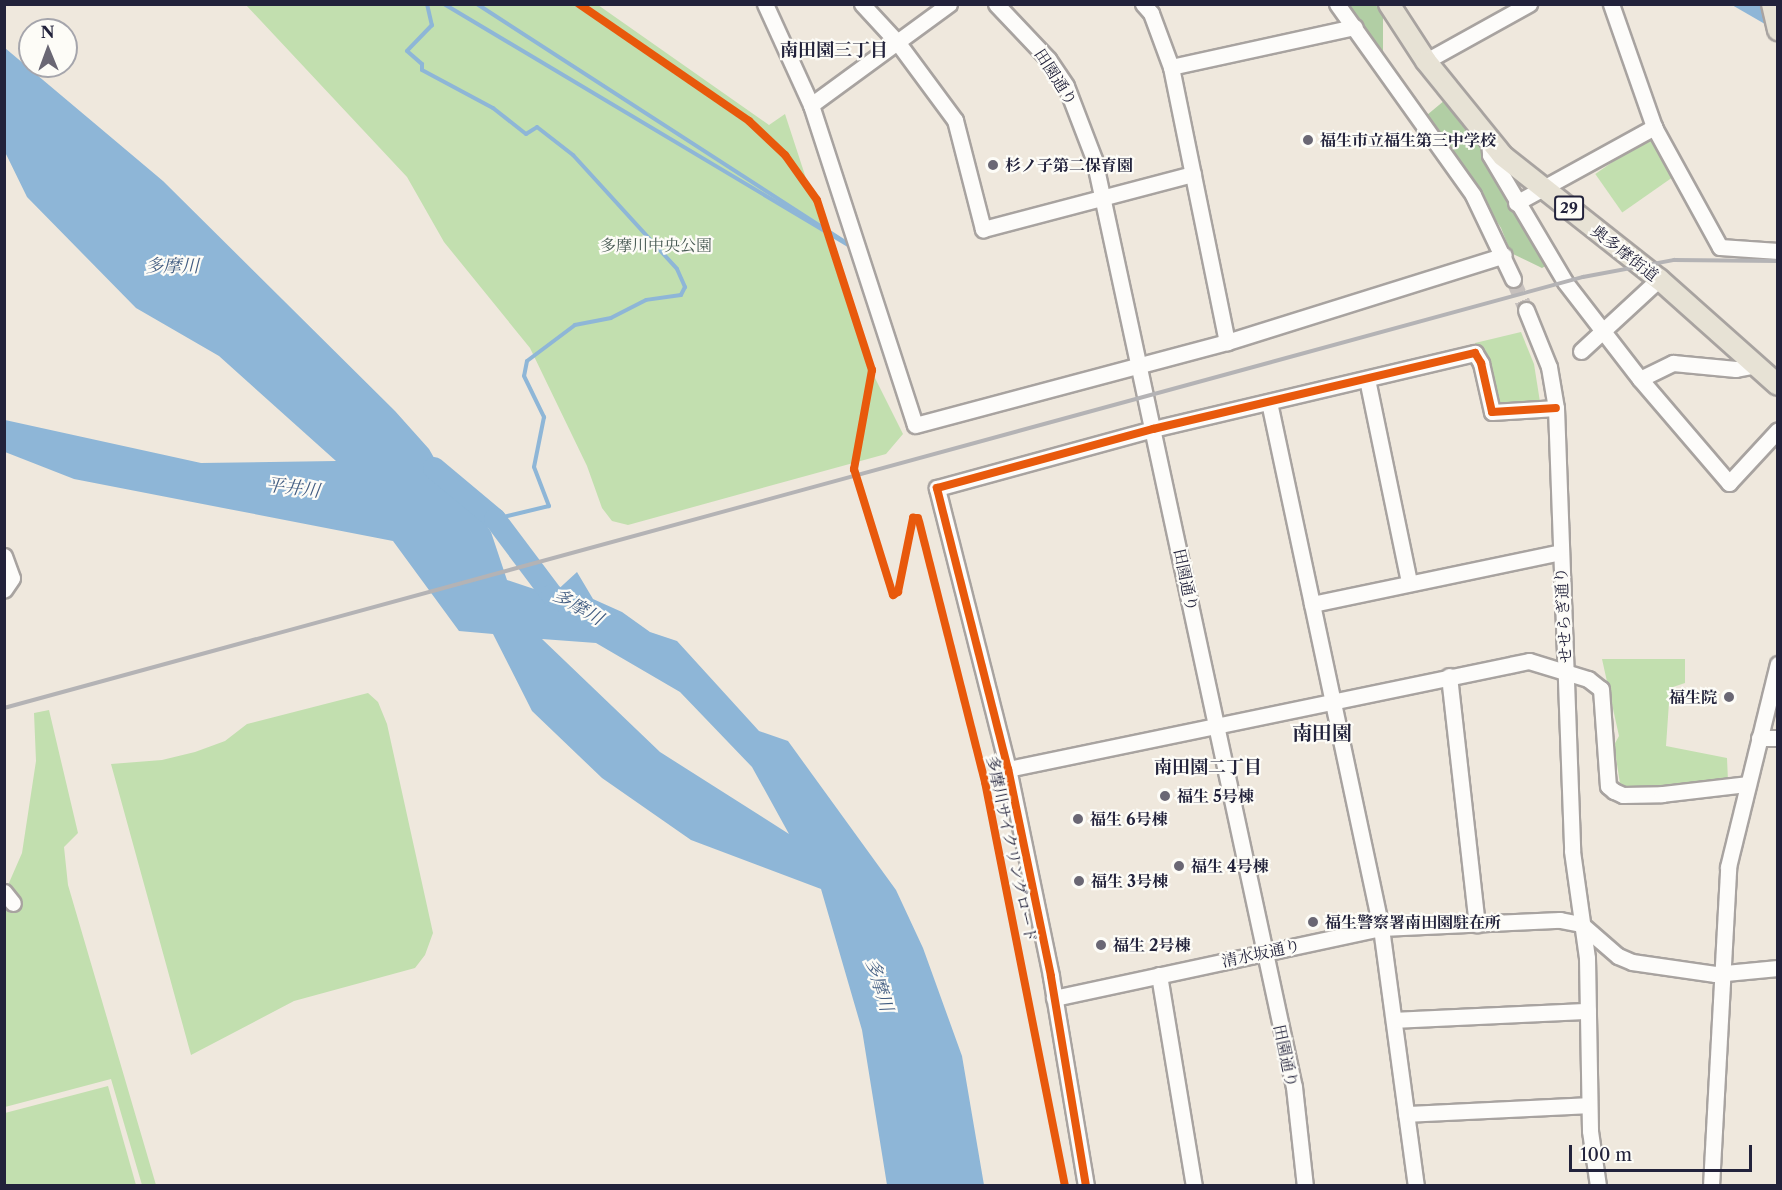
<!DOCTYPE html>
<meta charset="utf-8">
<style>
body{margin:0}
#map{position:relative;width:1782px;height:1190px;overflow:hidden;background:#efe8dd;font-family:"Libre Caslon Text","Noto Serif JP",serif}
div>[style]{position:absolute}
.green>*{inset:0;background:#c2dfaf;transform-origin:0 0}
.forest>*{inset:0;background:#b1cea4}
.water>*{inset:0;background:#8eb6d7}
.stream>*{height:4px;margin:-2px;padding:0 2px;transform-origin:2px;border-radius:2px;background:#8eb6d7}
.river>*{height:22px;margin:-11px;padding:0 11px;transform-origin:11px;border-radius:11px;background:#8eb6d7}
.minor-tunnel>*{height:15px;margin-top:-7.5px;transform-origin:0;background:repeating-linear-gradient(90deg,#c6c0bd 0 15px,transparent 0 23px)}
.roads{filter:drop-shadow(2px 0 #a8a3a0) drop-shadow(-2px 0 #a8a3a0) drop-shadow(0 2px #a8a3a0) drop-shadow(0 -2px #a8a3a0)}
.minor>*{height:15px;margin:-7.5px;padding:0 7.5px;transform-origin:7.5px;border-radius:7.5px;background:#fdfcfa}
.major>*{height:20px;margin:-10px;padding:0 10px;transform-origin:10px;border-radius:10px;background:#e7e2d5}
.rail>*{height:4px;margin:-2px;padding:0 2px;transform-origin:2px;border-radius:2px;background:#b4b3b5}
.cycleway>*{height:8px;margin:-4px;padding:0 4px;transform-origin:4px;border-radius:4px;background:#e8590c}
.dots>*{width:16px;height:16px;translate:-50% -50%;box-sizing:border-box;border:3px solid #fdfcf7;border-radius:50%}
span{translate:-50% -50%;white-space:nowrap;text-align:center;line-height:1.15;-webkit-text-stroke:4.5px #fdfcf7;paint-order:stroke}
.shield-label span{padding:2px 4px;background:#fdfcf7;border:2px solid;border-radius:4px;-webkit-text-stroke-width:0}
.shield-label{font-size:15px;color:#22223b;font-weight:700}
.street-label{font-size:16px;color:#22223b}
.poi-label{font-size:16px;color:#22223b;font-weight:700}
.left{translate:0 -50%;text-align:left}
.right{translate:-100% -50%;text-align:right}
.park-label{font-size:16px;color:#475953}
.neighbourhood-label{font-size:18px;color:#22223b;font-weight:700}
.water-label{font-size:18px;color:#405b80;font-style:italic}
.quarter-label{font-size:20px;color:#22223b;font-weight:700}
.frame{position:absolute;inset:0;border:6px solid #22223b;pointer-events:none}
.north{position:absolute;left:18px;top:18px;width:60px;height:60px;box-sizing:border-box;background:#fdfcf7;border:2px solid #a5a5ac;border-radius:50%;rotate:359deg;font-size:16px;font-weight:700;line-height:24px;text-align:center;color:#22223b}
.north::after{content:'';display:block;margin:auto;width:21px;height:27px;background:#6a6774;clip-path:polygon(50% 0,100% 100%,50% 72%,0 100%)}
.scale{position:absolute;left:1569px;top:1145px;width:183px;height:27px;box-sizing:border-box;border:3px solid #22223b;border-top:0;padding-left:8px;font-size:18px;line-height:21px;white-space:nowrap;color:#22223b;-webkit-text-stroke:4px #fdfcf7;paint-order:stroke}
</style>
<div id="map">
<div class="green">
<div style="clip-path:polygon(246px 5px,598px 5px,769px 125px,785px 114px,864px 356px,903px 434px,886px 454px,628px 525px,612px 521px,602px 508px,587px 466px,530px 348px,444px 242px,407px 177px)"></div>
<div style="left:1651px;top:135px;width:47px;height:68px;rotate:55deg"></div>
<div style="clip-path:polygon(1521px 332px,1534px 364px,1540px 402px,1490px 405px,1475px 343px)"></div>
<div style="clip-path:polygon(1602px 659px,1685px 659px,1685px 683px,1670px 688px,1666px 746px,1727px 758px,1728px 781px,1621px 790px,1614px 745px,1619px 736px)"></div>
<div style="clip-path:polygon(368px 693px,378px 702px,387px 724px,433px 933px,425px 955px,415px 968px,294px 1001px,191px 1055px,111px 764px,162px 760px,195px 752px,225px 741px,247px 724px)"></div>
<div style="clip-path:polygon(49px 710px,78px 833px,64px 847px,68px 885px,156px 1185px,142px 1185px,111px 1079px,5px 1107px,5px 892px,22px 853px,36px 761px,34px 713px)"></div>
<div style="clip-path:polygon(108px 1086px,136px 1185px,5px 1185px,5px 1113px)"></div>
</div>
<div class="forest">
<div style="clip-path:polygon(1346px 5px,1376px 5px,1383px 16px,1383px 56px)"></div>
<div style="clip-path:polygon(1445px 100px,1473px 132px,1549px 264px,1542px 268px,1511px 253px,1501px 228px,1427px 115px)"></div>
</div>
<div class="water">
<div style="clip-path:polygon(1732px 5px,1759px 5px,1777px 15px,1777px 31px)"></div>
<div style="clip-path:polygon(evenodd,5px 48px,163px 181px,395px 411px,429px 449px,445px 477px,467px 496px,491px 532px,507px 580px,552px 595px,577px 572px,593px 599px,622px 612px,650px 632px,677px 641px,759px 731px,788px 741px,896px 890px,923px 948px,962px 1056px,984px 1185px,887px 1185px,862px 1030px,821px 889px,691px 840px,602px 778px,532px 711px,493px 634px,459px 631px,393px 541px,74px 479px,5px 452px,5px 420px,201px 463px,336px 461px,219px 356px,136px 308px,27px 197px,5px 152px,5px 48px,542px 639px,596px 643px,680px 692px,752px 767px,789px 834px,660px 752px,542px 639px)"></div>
</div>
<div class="stream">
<div style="left:427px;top:4px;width:22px;rotate:77deg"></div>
<div style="left:432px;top:25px;width:36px;rotate:134deg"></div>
<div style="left:407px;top:51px;width:20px;rotate:41deg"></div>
<div style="left:422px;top:64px;width:6px;rotate:90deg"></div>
<div style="left:422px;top:70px;width:81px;rotate:28.2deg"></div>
<div style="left:493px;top:108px;width:42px;rotate:38.2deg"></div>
<div style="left:526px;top:134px;width:13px;rotate:-32deg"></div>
<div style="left:537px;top:127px;width:46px;rotate:37.9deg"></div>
<div style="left:573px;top:155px;width:154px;rotate:47.6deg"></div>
<div style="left:677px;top:269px;width:20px;rotate:66deg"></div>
<div style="left:685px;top:287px;width:9px;rotate:117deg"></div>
<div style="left:681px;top:295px;width:35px;rotate:172deg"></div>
<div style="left:646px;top:300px;width:39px;rotate:153deg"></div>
<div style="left:611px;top:318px;width:37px;rotate:169deg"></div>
<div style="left:575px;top:325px;width:60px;rotate:143.1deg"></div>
<div style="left:527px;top:361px;width:15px;rotate:101deg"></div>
<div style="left:524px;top:376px;width:46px;rotate:64deg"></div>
<div style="left:544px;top:417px;width:51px;rotate:101.3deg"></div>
<div style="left:534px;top:467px;width:42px;rotate:69deg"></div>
<div style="left:549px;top:506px;width:56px;rotate:166.5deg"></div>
<div style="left:444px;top:4px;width:476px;rotate:30.8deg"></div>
<div style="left:477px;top:4px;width:447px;rotate:32.9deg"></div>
</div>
<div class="river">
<div style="left:434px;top:468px;width:80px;rotate:39.9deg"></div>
<div style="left:495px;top:519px;width:95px;rotate:53.1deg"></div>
<div style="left:552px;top:595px;width:29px;rotate:29deg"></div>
</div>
<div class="minor-tunnel">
<div style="left:1513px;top:279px;width:34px;rotate:67deg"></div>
</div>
<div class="roads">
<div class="minor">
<div style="left:765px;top:4px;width:111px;rotate:65.5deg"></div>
<div style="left:811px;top:105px;width:336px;rotate:72deg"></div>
<div style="left:915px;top:425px;width:323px;rotate:-14.9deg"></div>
<div style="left:1227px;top:342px;width:290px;rotate:-17.4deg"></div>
<div style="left:862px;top:4px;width:53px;rotate:47.3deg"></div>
<div style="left:898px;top:43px;width:96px;rotate:53.5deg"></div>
<div style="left:955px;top:120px;width:113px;rotate:75.6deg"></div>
<div style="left:983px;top:229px;width:217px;rotate:-14.7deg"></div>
<div style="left:996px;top:4px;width:76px;rotate:46.6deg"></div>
<div style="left:1048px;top:59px;width:32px;rotate:56deg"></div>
<div style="left:1066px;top:86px;width:78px;rotate:69deg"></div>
<div style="left:1094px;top:159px;width:949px;rotate:77.84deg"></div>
<div style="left:1294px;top:1087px;width:100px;rotate:83.7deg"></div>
<div style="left:1143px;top:4px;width:12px;rotate:48deg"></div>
<div style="left:1151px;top:13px;width:58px;rotate:69.7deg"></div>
<div style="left:1171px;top:67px;width:281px;rotate:78.5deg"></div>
<div style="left:1337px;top:4px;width:234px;rotate:54.5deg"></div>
<div style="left:1473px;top:195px;width:93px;rotate:64.5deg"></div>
<div style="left:1611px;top:4px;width:130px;rotate:70.7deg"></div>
<div style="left:1654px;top:127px;width:137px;rotate:61.2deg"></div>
<div style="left:1720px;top:247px;width:58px;rotate:3.9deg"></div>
<div style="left:1426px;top:61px;width:118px;rotate:-29deg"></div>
<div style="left:1171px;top:67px;width:188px;rotate:-12.3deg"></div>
<div style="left:811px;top:105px;width:171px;rotate:-36.2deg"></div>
<div style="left:1489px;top:139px;width:16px;rotate:86deg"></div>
<div style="left:1490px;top:155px;width:147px;rotate:59.4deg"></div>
<div style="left:1565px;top:282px;width:123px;rotate:52.3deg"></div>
<div style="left:1640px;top:379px;width:37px;rotate:-26deg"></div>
<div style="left:1673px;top:363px;width:63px;rotate:5.4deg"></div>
<div style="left:1736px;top:369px;width:20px;rotate:-11deg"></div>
<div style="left:1516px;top:203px;width:158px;rotate:-28.8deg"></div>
<div style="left:1526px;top:310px;width:61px;rotate:68deg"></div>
<div style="left:1549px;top:367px;width:42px;rotate:80.3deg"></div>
<div style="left:1556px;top:408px;width:443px;rotate:87.9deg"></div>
<div style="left:1572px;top:851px;width:108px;rotate:82deg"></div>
<div style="left:1587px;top:958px;width:173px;rotate:89deg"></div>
<div style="left:1590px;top:1131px;width:56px;rotate:81.7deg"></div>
<div style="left:1581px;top:351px;width:106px;rotate:-42.7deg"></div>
<div style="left:1367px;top:379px;width:207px;rotate:78.3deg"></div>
<div style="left:1640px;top:379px;width:137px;rotate:49.4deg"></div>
<div style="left:1729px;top:483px;width:72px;rotate:-47.2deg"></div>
<div style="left:1269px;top:402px;width:538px;rotate:77.98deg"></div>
<div style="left:1381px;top:928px;width:260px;rotate:82.3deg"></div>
<div style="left:4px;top:556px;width:23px;rotate:70deg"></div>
<div style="left:12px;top:578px;width:14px;rotate:124deg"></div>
<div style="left:1312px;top:604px;width:253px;rotate:-11.8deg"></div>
<div style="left:1449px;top:676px;width:250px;rotate:83.6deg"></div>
<div style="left:1759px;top:738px;width:19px"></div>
<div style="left:1008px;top:769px;width:532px;rotate:-11.71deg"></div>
<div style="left:1529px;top:661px;width:62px;rotate:17deg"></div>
<div style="left:1588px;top:679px;width:16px;rotate:38deg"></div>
<div style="left:1601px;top:689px;width:97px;rotate:85.9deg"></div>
<div style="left:1608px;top:786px;width:8px;rotate:40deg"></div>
<div style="left:1614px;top:791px;width:10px;rotate:24deg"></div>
<div style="left:1623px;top:795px;width:39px;rotate:-1deg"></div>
<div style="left:1662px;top:794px;width:86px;rotate:-6.7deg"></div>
<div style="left:4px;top:892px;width:14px;rotate:51deg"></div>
<div style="left:1159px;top:975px;width:214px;rotate:80.6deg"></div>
<div style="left:1054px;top:998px;width:334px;rotate:-12.1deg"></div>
<div style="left:1381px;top:928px;width:179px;rotate:-2.6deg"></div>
<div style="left:1560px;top:920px;width:21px;rotate:11deg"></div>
<div style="left:1581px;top:924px;width:49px;rotate:40.9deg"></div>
<div style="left:1618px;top:956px;width:15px;rotate:23deg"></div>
<div style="left:1632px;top:962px;width:84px;rotate:8.2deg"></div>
<div style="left:1715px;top:974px;width:63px;rotate:-5.4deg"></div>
<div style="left:1394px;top:1020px;width:194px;rotate:-2.7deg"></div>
<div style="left:1406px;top:1114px;width:183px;rotate:-2.8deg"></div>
<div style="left:1086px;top:1186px;width:213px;rotate:-99.5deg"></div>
<div style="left:1051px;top:976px;width:211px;rotate:-101.7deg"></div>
<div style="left:1008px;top:769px;width:290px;rotate:-104.2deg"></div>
<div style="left:937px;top:488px;width:224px;rotate:-15.3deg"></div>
<div style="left:1153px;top:429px;width:331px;rotate:-13.3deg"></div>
<div style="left:1475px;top:353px;width:12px;rotate:59deg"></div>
<div style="left:1481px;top:363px;width:50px;rotate:77.3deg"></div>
<div style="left:1492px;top:412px;width:64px;rotate:-3.6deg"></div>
<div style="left:1711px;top:1186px;width:319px;rotate:-86.9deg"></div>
<div style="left:1728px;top:867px;width:209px;rotate:-76.2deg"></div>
</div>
<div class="major">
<div style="left:1389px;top:4px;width:68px;rotate:57deg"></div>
<div style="left:1426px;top:61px;width:122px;rotate:51deg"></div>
<div style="left:1503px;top:156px;width:199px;rotate:38.3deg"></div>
<div style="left:1659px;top:279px;width:159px;rotate:41.7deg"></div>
<div style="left:1772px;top:4px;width:27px;rotate:77deg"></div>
</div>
</div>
<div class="rail">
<div style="left:4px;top:708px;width:1637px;rotate:-15.27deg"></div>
<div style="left:1583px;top:277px;width:93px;rotate:-10.6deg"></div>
<div style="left:1674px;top:260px;width:104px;rotate:0.6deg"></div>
</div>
<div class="cycleway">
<div style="left:579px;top:4px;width:206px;rotate:34.5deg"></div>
<div style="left:749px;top:121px;width:50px;rotate:43.4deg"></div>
<div style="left:785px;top:155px;width:55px;rotate:54.6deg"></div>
<div style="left:817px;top:200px;width:179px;rotate:72.1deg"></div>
<div style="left:872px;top:370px;width:101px;rotate:100.3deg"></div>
<div style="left:854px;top:469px;width:132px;rotate:72.8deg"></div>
<div style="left:893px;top:595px;width:6px;rotate:-31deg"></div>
<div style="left:898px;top:592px;width:76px;rotate:-78.5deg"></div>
<div style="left:913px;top:518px;width:5px"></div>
<div style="left:919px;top:521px;width:269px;rotate:75.8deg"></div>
<div style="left:985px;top:782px;width:412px;rotate:78.8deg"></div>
<div style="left:1086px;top:1186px;width:213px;rotate:-99.5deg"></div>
<div style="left:1051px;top:976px;width:211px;rotate:-101.7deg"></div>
<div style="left:1008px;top:769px;width:290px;rotate:-104.2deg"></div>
<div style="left:937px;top:488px;width:224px;rotate:-15.3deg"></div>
<div style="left:1153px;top:429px;width:331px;rotate:-13.3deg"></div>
<div style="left:1475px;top:353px;width:12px;rotate:59deg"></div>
<div style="left:1481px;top:363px;width:50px;rotate:77.3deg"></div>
<div style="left:1492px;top:412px;width:64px;rotate:-3.6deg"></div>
</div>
<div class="dots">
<div style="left:1308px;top:140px;background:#6a6774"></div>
<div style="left:993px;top:165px;background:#6a6774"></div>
<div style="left:1729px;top:697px;background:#6a6774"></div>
<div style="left:1165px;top:796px;background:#6a6774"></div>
<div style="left:1078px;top:819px;background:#6a6774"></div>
<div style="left:1179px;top:866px;background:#6a6774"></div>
<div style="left:1079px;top:881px;background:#6a6774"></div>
<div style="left:1313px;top:922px;background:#6a6774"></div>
<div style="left:1101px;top:945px;background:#6a6774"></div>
</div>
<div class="shield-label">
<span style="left:1569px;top:208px">29</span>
</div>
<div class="street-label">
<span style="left:1056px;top:77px;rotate:57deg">田園通り</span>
<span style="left:1625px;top:253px;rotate:38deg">奥多摩街道</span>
<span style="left:1186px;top:580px;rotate:78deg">田園通り</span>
<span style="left:1563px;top:615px;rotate:-93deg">せせらぎ通り</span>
<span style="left:1012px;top:849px;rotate:78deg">多摩川サイクリングロード</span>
<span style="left:1261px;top:953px;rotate:-12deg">清水坂通り</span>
<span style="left:1286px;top:1056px;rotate:78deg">田園通り</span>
</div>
<div class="poi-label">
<span class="left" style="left:1320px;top:140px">福生市立福生第三中学校</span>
<span class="left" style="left:1005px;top:165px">杉ノ子第二保育園</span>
<span class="right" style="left:1717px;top:697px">福生院</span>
<span class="left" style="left:1177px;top:796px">福生 5号棟</span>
<span class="left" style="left:1090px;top:819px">福生 6号棟</span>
<span class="left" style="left:1191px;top:866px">福生 4号棟</span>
<span class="left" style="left:1091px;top:881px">福生 3号棟</span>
<span class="left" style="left:1325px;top:922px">福生警察署南田園駐在所</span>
<span class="left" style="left:1113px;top:945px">福生 2号棟</span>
</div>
<div class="park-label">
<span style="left:656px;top:245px">多摩川中央公園</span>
</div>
<div class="neighbourhood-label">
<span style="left:834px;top:50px">南田園三丁目</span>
<span style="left:1208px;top:767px">南田園二丁目</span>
</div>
<div class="water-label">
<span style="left:172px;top:266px">多摩川</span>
<span style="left:293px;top:488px;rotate:7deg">平井川</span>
<span style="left:578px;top:607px;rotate:30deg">多摩川</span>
<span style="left:879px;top:985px;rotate:73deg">多摩川</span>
</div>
<div class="quarter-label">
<span style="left:1322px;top:733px">南田園</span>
</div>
<div class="frame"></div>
<div class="north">N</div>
<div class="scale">100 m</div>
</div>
